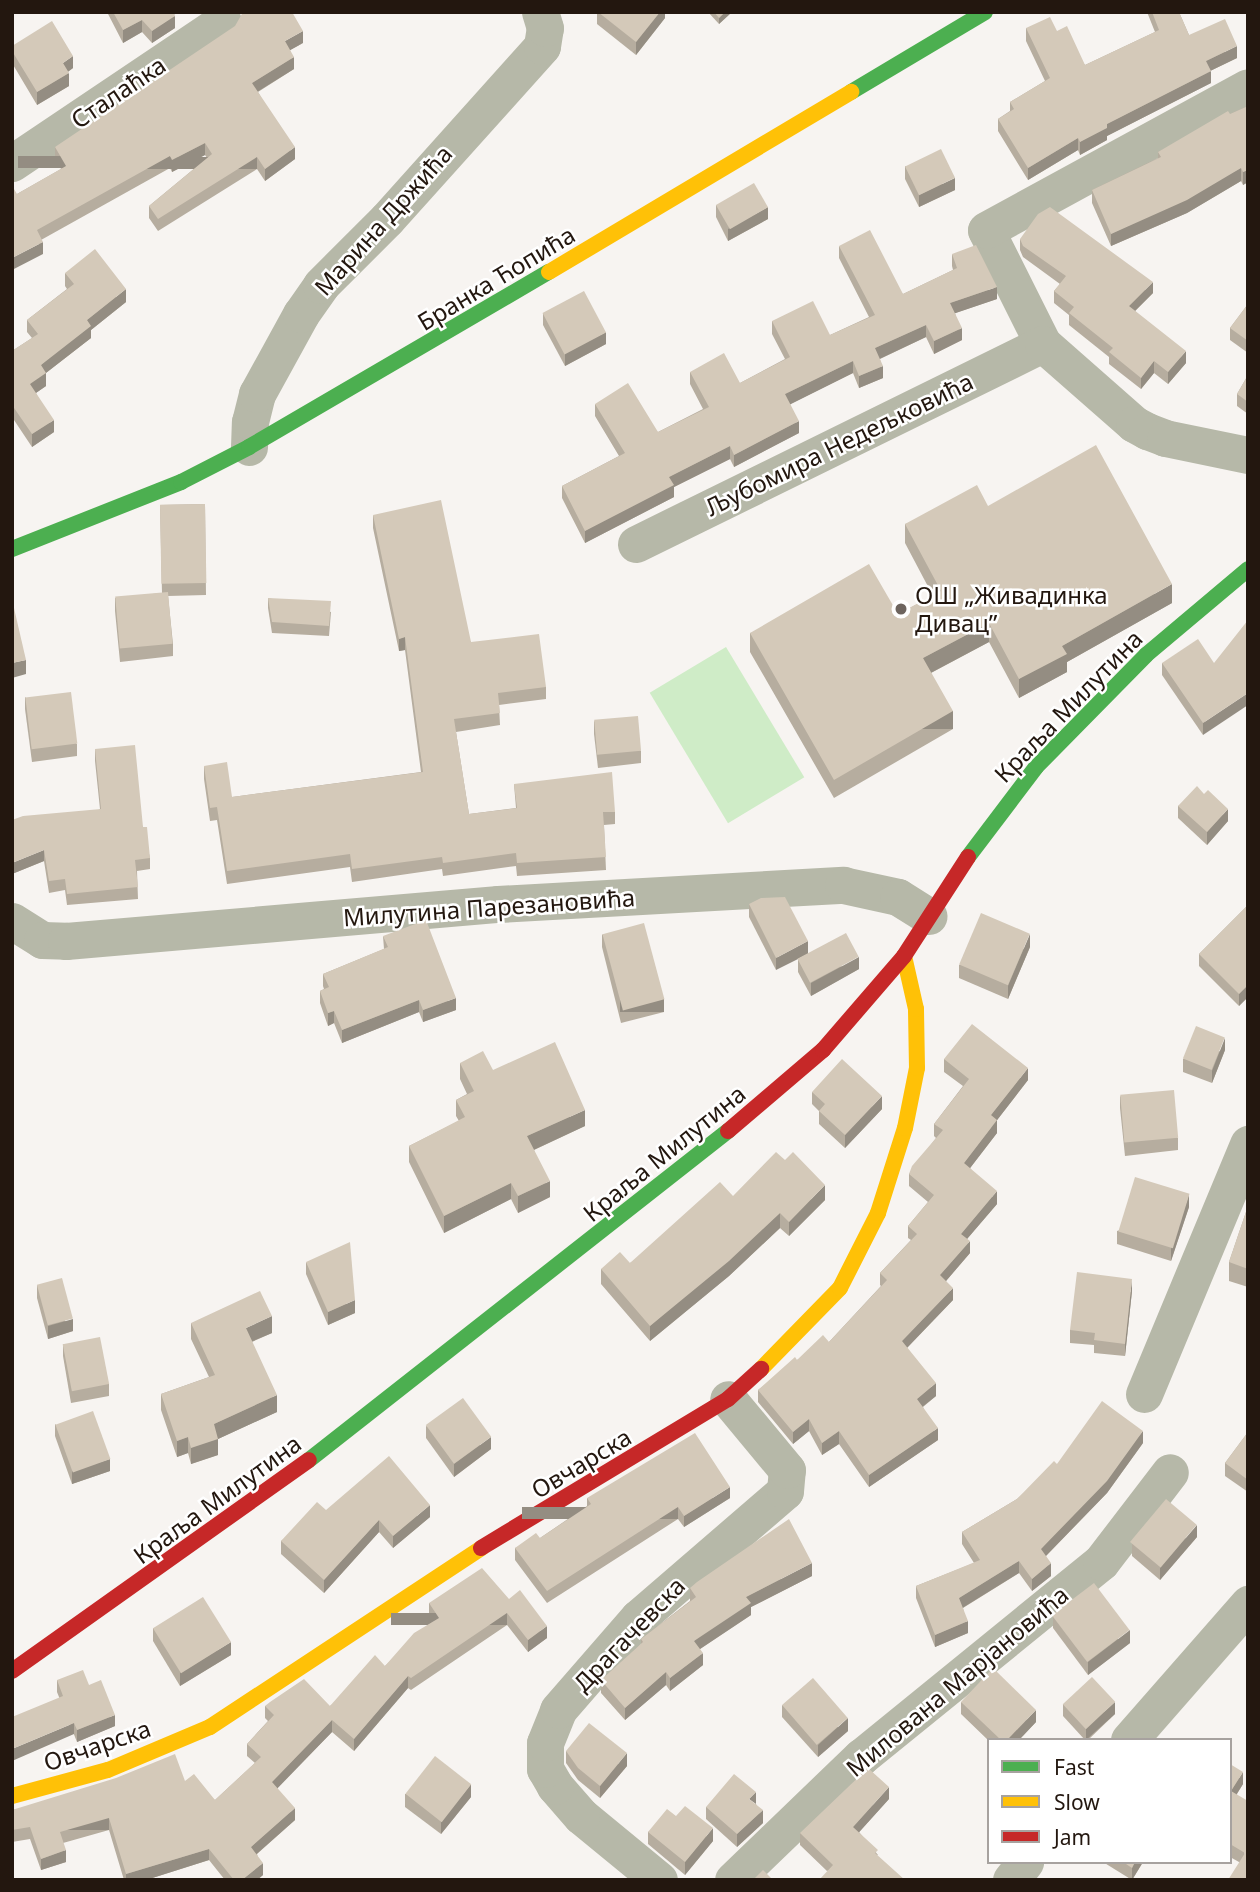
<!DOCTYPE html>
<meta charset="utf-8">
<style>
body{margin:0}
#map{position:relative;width:1260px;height:1892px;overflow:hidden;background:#f7f4f1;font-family:"Noto Sans",sans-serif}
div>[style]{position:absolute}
.green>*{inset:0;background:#cfecc7;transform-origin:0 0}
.street>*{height:37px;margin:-18.5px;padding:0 18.5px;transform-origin:18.5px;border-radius:18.5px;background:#b6b8a8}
.fast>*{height:16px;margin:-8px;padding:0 8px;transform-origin:8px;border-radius:8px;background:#4caf50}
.slow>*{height:16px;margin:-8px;padding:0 8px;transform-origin:8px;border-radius:8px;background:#ffc107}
.jam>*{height:16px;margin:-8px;padding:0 8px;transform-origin:8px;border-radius:8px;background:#c62828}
.wall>*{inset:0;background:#b6ad9f}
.shaded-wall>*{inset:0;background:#948d82;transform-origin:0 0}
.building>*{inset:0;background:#d4c9b9;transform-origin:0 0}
.dots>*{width:19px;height:19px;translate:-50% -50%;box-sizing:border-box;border:4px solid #fff;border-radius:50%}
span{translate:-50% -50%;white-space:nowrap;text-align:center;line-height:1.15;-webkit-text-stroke:5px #fff;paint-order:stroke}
.street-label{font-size:24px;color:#23170f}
.poi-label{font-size:24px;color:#23170f}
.left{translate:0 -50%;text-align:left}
.frame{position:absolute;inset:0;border:14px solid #23170f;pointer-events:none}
.legend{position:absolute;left:987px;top:1738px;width:245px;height:126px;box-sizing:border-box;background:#fff;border:2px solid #a7a29f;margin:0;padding:9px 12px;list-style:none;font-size:21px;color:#23170f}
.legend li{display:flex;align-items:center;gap:14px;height:35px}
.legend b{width:35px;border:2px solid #a7a29f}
</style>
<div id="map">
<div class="green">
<div style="left:726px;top:647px;width:152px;height:89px;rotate:59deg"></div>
</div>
<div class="street">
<div style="left:12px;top:163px;width:254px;rotate:-33.9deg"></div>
<div style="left:1043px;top:344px;width:127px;rotate:-116.6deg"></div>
<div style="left:986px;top:230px;width:298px;rotate:-28.6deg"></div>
<div style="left:249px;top:447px;width:25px;rotate:-88deg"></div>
<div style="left:250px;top:422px;width:29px;rotate:-76deg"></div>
<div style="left:257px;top:394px;width:91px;rotate:-61.2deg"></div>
<div style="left:301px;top:314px;width:35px;rotate:-55deg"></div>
<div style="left:321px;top:285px;width:93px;rotate:-45deg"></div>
<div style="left:387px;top:219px;width:232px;rotate:-48.1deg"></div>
<div style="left:542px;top:46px;width:18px;rotate:-81deg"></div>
<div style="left:545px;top:28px;width:17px;rotate:-107deg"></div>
<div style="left:636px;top:544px;width:453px;rotate:-26.2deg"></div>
<div style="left:1043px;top:344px;width:121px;rotate:41.3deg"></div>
<div style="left:1134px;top:424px;width:15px;rotate:28deg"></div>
<div style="left:1147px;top:431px;width:19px;rotate:21deg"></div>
<div style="left:1165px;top:438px;width:85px;rotate:11.6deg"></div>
<div style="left:12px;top:921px;width:36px;rotate:32deg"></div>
<div style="left:42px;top:940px;width:24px;rotate:2deg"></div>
<div style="left:66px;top:941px;width:434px;rotate:-4.9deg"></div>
<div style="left:498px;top:904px;width:346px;rotate:-3.2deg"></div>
<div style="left:843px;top:885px;width:56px;rotate:12.3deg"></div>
<div style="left:898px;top:897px;width:36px;rotate:32deg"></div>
<div style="left:1144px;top:1394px;width:271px;rotate:-67.4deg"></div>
<div style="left:1129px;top:1740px;width:181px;rotate:-48.8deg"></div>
<div style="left:659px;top:1880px;width:101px;rotate:-140.6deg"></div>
<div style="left:581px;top:1816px;width:40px;rotate:-131deg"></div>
<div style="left:555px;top:1786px;width:20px;rotate:-120deg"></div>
<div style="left:545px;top:1769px;width:26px;rotate:-90deg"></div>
<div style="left:545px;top:1743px;width:35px;rotate:-68deg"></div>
<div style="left:558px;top:1710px;width:122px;rotate:-49deg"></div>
<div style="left:638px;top:1618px;width:194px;rotate:-40.8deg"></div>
<div style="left:785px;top:1491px;width:21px;rotate:-85deg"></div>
<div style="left:787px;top:1470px;width:92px;rotate:-129.7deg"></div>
<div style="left:733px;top:1880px;width:178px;rotate:-43.9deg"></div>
<div style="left:861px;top:1757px;width:309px;rotate:-39.1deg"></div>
<div style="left:1101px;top:1562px;width:113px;rotate:-52.5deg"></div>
<div style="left:1011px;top:1880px;width:23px;rotate:-52deg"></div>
</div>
<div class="fast">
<div style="left:851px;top:92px;width:156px;rotate:-30.8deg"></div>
<div style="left:12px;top:549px;width:182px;rotate:-21.6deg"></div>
<div style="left:181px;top:482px;width:76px;rotate:-27.2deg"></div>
<div style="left:249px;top:447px;width:347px;rotate:-30.3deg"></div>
<div style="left:968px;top:857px;width:113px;rotate:-52.9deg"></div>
<div style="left:1036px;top:767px;width:157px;rotate:-45.5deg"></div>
<div style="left:1146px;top:655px;width:133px;rotate:-40.1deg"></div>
<div style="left:309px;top:1460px;width:533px;rotate:-38.14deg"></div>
</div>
<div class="slow">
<div style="left:549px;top:272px;width:352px;rotate:-30.8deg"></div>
<div style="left:761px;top:1369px;width:113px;rotate:-45.7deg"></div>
<div style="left:840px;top:1288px;width:84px;rotate:-63.1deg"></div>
<div style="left:878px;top:1213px;width:89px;rotate:-72.4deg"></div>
<div style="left:905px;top:1128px;width:61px;rotate:-78.7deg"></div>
<div style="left:917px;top:1068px;width:59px;rotate:-91deg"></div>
<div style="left:916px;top:1009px;width:54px;rotate:-102.8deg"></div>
<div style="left:12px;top:1796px;width:99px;rotate:-15.2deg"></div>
<div style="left:108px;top:1770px;width:111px;rotate:-22.9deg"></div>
<div style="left:210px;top:1727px;width:325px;rotate:-33.4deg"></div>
</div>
<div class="jam">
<div style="left:728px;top:1131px;width:125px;rotate:-40.5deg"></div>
<div style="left:823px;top:1050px;width:124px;rotate:-49.2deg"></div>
<div style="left:904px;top:956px;width:118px;rotate:-57.1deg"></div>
<div style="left:481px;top:1548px;width:288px;rotate:-31.1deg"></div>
<div style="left:728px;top:1399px;width:45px;rotate:-42.3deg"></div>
<div style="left:12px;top:1671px;width:364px;rotate:-35.4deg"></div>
</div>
<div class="wall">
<div style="clip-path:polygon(107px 12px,176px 12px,174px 15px,175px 28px,152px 43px,142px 32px,123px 43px)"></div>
<div style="clip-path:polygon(597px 12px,665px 12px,665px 18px,636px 55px,597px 24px)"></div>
<div style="clip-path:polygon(708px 12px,732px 12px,719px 24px)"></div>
<div style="clip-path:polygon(1147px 12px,1179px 12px,1189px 35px,1237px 58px,1210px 71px,1211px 83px,1107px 136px,1107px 140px,1080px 155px,1078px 150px,1028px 180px,998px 131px,998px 119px,1010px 111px,1010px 102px,1045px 81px,1026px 41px,1026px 28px,1057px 31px,1085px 65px,1155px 32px)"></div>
<div style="clip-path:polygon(303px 43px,290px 50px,294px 69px,258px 92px,295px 159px,265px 181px,257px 169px,158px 231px,149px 218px,149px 206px,207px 158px,205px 155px,172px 172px,170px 168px,41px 240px,43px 254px,17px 194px,61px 169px,55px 159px,55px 147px)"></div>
<div style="clip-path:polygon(12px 46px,73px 68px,68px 72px,69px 86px,37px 105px,12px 63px)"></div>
<div style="clip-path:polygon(1248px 106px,1248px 182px,1243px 185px,1241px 181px,1187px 213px,1111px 246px,1092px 203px,1092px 190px,1158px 158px,1158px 152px,1230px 114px)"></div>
<div style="clip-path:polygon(905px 166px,955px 190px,919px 207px,905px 179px)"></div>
<div style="clip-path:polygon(716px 205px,768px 219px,728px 241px,716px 217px)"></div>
<div style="clip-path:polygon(1020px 239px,1153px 293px,1135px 311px,1186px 363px,1168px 384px,1154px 373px,1141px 389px,1109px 364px,1109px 357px,1069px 325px,1069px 315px,1054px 303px,1054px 291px,1060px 284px,1023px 257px,1020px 250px)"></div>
<div style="clip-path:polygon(839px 246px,903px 294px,953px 270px,952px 266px,952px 254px,997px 299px,955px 313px,962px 340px,934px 354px,926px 337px,880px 359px,883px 378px,859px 388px,853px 373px,790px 404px,799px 433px,734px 467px,730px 459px,674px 487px,674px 497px,585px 543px,562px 498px,562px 486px,619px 456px,595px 416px,595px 404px,658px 432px,703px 409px,690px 384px,690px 372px,740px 383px,785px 359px,772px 334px,772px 321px,830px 335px,869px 317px,839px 258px)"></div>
<div style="clip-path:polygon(65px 273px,126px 302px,91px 330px,91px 338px,46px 373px,46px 386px,36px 393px,54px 432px,32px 447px,12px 417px,12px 351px,32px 338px,27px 332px,27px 320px,67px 289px,65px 286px)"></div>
<div style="clip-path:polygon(1248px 304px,1248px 353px,1230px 340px,1230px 328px)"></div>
<div style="clip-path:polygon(543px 313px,606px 344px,565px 366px,543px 325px)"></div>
<div style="clip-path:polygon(1248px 375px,1248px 414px,1237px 406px,1237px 394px)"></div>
<div style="clip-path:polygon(205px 504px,206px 595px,168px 596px,173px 644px,173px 656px,120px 662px,115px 611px,115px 598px,162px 593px,160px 505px)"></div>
<div style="clip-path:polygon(988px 506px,1172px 603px,1067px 662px,1067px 672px,1019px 698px,989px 642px,931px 673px,953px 729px,834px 798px,750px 652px,750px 633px,898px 614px,933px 596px,905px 543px,905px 524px)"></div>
<div style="clip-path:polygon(373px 515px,471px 642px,546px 687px,546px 699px,499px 705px,500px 725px,456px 732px,469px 814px,516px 808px,514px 784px,615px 812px,615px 824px,604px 825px,606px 870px,517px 876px,516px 866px,443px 876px,442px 869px,352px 882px,350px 867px,227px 884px,217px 820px,210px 821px,204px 779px,204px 766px,232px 797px,421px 772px,405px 650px,399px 651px,373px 528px)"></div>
<div style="clip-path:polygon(268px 598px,331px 612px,329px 636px,272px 633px,268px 608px)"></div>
<div style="clip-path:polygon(1162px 663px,1214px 663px,1203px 735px,1162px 675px)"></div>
<div style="clip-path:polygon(25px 697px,77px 744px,77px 756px,32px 762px,25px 709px)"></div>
<div style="clip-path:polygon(594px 721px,641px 751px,641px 763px,598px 768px,594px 734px)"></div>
<div style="clip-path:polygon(95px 749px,143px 827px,150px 858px,150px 869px,137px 871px,138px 899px,67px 905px,65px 890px,49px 893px,44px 861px,12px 874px,100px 809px,95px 761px)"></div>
<div style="clip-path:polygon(1204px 794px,1228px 821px,1207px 845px,1178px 818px,1178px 806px)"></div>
<div style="clip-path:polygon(785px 897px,776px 970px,749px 917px,749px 904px)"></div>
<div style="clip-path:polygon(1248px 905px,1248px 997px,1239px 1006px,1199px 966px,1199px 954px)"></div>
<div style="clip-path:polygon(602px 934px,664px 1012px,621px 1023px,602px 947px)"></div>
<div style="clip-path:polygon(383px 936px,456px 1010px,423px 1022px,419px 1012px,342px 1043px,334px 1023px,328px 1026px,320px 1003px,320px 991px,324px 989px,323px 986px,323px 974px,384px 949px)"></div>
<div style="clip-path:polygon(1030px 947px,1008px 999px,959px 978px,959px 965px)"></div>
<div style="clip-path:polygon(798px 960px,859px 969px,811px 996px,798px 972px)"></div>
<div style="clip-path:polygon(1225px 1050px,1212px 1083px,1183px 1072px,1183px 1059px)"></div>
<div style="clip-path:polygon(944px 1059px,1028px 1080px,997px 1120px,997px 1133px,970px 1168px,997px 1204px,967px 1239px,970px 1253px,946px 1281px,953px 1300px,907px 1348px,936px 1396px,923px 1407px,938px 1440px,869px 1487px,839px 1444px,822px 1455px,809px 1431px,793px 1444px,758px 1402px,758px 1390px,797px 1360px,829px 1342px,881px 1286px,880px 1285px,880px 1273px,911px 1240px,908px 1238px,908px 1226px,928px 1202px,909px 1186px,909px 1174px,936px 1138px,934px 1136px,934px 1124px,963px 1086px,944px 1072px)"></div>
<div style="clip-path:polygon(460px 1063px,493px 1070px,585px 1126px,534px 1150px,550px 1197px,518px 1213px,511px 1199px,444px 1233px,409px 1162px,409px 1146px,459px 1121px,456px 1116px,456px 1100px,467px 1094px,460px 1079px)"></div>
<div style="clip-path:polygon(812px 1092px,882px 1109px,845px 1148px,819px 1124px,819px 1111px,812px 1104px)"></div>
<div style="clip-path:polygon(1120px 1096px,1178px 1138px,1178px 1150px,1125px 1156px,1120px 1108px)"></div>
<div style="clip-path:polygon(733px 1196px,825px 1200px,789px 1236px,780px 1228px,729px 1276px,650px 1341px,601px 1284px,601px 1269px,630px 1263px)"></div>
<div style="clip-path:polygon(1248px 1206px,1248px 1287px,1229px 1281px,1229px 1262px)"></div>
<div style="clip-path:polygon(1189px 1207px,1171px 1261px,1117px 1244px,1117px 1231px)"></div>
<div style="clip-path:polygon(306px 1262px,355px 1313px,328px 1325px,306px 1274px)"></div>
<div style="clip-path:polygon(37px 1285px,73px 1331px,48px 1339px,37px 1298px)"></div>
<div style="clip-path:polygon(1132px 1291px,1125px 1356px,1094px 1353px,1094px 1345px,1070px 1343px,1070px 1330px)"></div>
<div style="clip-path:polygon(191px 1323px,272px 1333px,252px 1342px,277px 1412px,218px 1439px,218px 1455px,191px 1464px,188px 1453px,177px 1457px,161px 1410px,161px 1394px,209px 1377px,191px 1339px)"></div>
<div style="clip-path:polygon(63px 1344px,109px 1384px,109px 1396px,71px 1403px,63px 1356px)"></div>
<div style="clip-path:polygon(55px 1424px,110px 1471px,72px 1484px,55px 1436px)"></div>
<div style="clip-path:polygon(426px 1426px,491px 1449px,454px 1477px,426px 1438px)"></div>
<div style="clip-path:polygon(1248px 1432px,1248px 1492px,1225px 1476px,1225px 1463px)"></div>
<div style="clip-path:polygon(1143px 1443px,1107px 1493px,1046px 1556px,1051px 1576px,1032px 1591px,1019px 1573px,963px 1608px,968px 1633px,935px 1647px,916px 1598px,916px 1586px,974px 1563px,962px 1544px,962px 1532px,1017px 1499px,1057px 1464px)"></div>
<div style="clip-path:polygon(587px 1498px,730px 1498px,684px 1527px,678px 1519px,547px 1603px,515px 1560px,515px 1548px,540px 1538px,587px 1506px)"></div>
<div style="clip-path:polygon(326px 1510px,430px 1517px,393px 1548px,379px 1532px,324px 1593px,281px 1554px,281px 1541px)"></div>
<div style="clip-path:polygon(1197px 1537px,1160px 1580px,1132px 1556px,1132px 1544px)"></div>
<div style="clip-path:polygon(812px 1576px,751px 1607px,751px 1615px,700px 1649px,703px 1665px,670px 1691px,666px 1685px,625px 1720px,601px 1693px,601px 1680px,641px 1644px,641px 1639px,690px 1601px,690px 1588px)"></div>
<div style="clip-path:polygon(509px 1599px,547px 1638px,528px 1652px,507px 1625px,411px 1690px,408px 1688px,354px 1751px,332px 1732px,277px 1788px,295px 1820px,257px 1854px,263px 1875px,257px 1880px,225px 1880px,209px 1860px,146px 1880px,124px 1880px,109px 1830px,63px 1843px,66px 1862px,41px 1870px,30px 1839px,12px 1842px,12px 1810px,185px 1781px,215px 1800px,255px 1763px,247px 1756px,247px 1744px,268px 1721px,265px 1718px,265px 1706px,330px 1706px,385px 1666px,433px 1621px,429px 1614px,429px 1603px)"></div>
<div style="clip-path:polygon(1053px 1616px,1130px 1643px,1088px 1675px,1053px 1628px)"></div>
<div style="clip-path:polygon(153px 1628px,231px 1655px,180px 1686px,153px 1641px)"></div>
<div style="clip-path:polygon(57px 1680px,89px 1685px,115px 1726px,77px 1742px,57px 1692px)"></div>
<div style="clip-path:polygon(961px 1702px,1036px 1722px,1019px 1740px,989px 1740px,989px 1741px,961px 1714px)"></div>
<div style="clip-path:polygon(1063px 1704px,1115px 1714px,1088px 1740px,1085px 1740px,1063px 1716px)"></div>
<div style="clip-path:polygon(782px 1705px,848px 1731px,818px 1757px,782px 1717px)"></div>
<div style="clip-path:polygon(566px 1751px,627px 1766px,600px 1798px,578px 1780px,566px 1763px)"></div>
<div style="clip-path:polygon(1230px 1764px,1243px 1784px,1237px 1794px,1248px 1880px,1239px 1862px,1230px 1857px)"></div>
<div style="clip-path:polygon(405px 1794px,471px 1797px,441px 1834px,405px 1807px)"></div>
<div style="clip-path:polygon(889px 1799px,859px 1832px,878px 1855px,827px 1871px,800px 1845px,800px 1833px)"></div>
<div style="clip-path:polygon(756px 1804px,763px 1823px,737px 1847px,706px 1819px,706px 1807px)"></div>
<div style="clip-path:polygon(676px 1816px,713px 1841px,685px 1875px,648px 1844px,648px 1832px)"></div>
<div style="clip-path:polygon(1103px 1862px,1143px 1862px,1132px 1880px)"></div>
</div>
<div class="shaded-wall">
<div style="clip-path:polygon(170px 12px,176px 12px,172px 17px,175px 16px,175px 28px,152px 43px,152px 31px)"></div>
<div style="clip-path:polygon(660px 12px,665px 12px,665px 18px,636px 55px,636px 42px)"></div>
<div style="clip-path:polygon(725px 12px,732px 12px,719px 24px,719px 18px)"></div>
<div style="clip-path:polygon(142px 20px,142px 32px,123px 43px,123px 30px)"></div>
<div style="clip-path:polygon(303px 31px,303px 43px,285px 53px,285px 41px)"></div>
<div style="clip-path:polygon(1237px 46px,1237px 58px,1206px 73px,1206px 61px)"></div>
<div style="clip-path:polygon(73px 56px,73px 68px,63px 75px,63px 63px)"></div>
<div style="clip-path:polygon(294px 57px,294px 69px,252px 95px,252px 83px)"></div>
<div style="clip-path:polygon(1211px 71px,1211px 83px,1107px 136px,1107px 140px,1080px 155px,1080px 142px,1107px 124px)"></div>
<div style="clip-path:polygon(69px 73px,69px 86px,37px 105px,37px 92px)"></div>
<div style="clip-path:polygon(1078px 138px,1078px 150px,1028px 180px,1028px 168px)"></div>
<div style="clip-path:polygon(205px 143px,205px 155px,172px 172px,172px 160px)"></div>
<div style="clip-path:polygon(295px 147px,295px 159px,265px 181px,265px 169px)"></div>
<div style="left:170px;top:156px;width:12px;height:152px;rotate:90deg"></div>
<div style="left:257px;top:157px;width:12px;height:117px;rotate:90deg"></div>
<div style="clip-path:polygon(1241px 168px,1241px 181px,1187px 213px,1111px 246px,1111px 234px)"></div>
<div style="clip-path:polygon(1248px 170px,1248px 182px,1243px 185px,1243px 172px)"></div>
<div style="clip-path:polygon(955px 178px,955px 190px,919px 207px,919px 195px)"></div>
<div style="clip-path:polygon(768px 207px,768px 219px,728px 241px,728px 229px)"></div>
<div style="clip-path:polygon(43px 242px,43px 254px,12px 270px,12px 258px)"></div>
<div style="clip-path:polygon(1153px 282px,1153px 293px,1129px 317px,1129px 306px)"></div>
<div style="clip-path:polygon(997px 287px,997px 299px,950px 315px,950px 303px)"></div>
<div style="clip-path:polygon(126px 289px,126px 302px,91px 330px,91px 338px,42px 376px,46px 373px,46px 386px,30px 397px,30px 384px,41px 365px,87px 320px)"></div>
<div style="clip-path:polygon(926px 325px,926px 337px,875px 361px,875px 348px)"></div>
<div style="clip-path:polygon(962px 328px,962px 340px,934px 354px,934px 341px)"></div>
<div style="clip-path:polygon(606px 332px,606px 344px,565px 366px,565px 353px)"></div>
<div style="clip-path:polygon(1186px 351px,1186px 363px,1168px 384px,1168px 372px)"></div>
<div style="clip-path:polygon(853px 361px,853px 373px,785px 407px,785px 394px)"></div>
<div style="clip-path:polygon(1154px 361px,1154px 373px,1141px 389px,1141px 378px)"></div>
<div style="clip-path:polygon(883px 366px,883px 378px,859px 388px,859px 376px)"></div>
<div style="clip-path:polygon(54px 420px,54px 432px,32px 447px,32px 434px)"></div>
<div style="clip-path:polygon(799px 421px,799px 433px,734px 467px,734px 455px)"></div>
<div style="clip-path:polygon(730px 446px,730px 459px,674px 487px,674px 497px,585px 543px,585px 531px,669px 477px)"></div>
<div style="clip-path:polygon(1172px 584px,1172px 603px,1067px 662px,1067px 672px,1019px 698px,1019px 679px,1062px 646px)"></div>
<div style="clip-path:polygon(989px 623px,989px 642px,923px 677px,923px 658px)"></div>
<div style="clip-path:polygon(405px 637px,405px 650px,399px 651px,399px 639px)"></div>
<div style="clip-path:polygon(26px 660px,26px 674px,12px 678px,12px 663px)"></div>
<div style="clip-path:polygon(1248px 693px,1248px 705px,1203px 735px,1203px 723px)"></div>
<div style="left:953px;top:711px;width:18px;height:138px;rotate:90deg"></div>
<div style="clip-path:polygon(1228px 809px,1228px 821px,1207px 845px,1207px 832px)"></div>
<div style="clip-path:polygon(44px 850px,44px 861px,12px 874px,12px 863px)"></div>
<div style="clip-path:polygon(1030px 934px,1030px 947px,1008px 999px,1008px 986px)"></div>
<div style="clip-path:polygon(808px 941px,808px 954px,776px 970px,776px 958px)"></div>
<div style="clip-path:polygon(859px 957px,859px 969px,811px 996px,811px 983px)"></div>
<div style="clip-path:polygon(1248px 985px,1248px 997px,1239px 1006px,1239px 994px)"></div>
<div style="clip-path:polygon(456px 998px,456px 1010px,423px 1022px,423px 1010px)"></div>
<div style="left:664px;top:999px;width:13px;height:44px;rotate:90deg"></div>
<div style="clip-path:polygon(419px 1000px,419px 1012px,342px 1043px,342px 1030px)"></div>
<div style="clip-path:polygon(334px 1011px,334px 1023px,328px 1026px,328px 1013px)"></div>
<div style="clip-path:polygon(1225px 1038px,1225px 1050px,1212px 1083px,1212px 1071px)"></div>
<div style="clip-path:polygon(1028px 1068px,1028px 1080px,991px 1128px,991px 1115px)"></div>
<div style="clip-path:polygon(882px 1096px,882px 1109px,845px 1148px,845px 1135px)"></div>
<div style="clip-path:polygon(585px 1110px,585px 1126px,527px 1153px,527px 1136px)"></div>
<div style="clip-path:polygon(997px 1120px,997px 1133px,964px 1176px,964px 1163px)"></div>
<div style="clip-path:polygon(550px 1181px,550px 1197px,518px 1213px,518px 1196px)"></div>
<div style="clip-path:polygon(511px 1183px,511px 1199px,444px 1233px,444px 1216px)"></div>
<div style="clip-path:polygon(825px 1185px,825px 1200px,789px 1236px,789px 1222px)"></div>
<div style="clip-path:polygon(997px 1191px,997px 1204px,961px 1246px,961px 1234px)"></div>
<div style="clip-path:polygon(1189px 1194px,1189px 1207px,1171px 1261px,1171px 1249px)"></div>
<div style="clip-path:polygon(780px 1213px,780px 1228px,729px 1276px,650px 1341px,650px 1326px)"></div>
<div style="clip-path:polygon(970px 1241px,970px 1253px,940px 1288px,940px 1275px)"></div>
<div style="clip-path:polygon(1132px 1279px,1132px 1291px,1125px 1356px,1125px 1344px)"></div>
<div style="clip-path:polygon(953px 1288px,953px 1300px,902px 1353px,902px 1341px)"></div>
<div style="clip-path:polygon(355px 1300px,355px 1313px,328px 1325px,328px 1312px)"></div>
<div style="clip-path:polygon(272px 1316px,272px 1333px,246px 1344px,246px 1328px)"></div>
<div style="clip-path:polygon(73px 1319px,73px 1331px,48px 1339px,48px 1326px)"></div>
<div style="clip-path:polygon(936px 1383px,936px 1396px,917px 1411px,917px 1399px)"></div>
<div style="clip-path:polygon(277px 1395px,277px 1412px,218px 1439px,218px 1455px,191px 1464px,191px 1448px,214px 1424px)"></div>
<div style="clip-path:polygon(809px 1419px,809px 1431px,793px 1444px,793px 1432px)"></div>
<div style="clip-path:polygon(938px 1428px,938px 1440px,869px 1487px,869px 1475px)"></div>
<div style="clip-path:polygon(839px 1431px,839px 1444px,822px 1455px,822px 1443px)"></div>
<div style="clip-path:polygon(1143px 1431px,1143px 1443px,1107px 1493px,1041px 1561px,1041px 1549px)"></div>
<div style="clip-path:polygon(188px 1437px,188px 1453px,177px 1457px,177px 1441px)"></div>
<div style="clip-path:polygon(491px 1437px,491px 1449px,454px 1477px,454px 1464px)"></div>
<div style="clip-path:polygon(110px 1459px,110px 1471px,72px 1484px,72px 1471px)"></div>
<div style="clip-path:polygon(730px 1487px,730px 1498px,684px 1527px,684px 1516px)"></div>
<div style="clip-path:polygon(430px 1505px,430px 1517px,393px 1548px,393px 1536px)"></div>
<div style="left:678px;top:1507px;width:12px;height:156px;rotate:90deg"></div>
<div style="clip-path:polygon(379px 1520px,379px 1532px,324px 1593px,324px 1580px)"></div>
<div style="clip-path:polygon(1197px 1525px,1197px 1537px,1160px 1580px,1160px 1568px)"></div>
<div style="clip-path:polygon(1019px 1561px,1019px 1573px,959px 1610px,959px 1598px)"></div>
<div style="clip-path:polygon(812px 1563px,812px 1576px,751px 1607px,751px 1615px,694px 1653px,694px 1641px,746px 1597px)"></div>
<div style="clip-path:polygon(1051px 1563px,1051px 1576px,1032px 1591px,1032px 1579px)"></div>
<div style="left:507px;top:1613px;width:12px;height:116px;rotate:90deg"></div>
<div style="clip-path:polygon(968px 1621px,968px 1633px,935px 1647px,935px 1635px)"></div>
<div style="clip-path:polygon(547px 1626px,547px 1638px,528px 1652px,528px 1640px)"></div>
<div style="clip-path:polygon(1130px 1630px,1130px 1643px,1088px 1675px,1088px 1662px)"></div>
<div style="clip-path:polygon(231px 1642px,231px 1655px,180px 1686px,180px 1673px)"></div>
<div style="clip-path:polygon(703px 1653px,703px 1665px,670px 1691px,670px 1678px)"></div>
<div style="clip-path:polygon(666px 1672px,666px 1685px,625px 1720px,625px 1708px)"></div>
<div style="clip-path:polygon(408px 1676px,408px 1688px,354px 1751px,354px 1739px)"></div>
<div style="clip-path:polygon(1115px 1702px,1115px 1714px,1086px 1740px,1086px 1728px)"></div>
<div style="clip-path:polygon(1036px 1710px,1036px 1722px,1019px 1740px,1007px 1740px)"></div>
<div style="clip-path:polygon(115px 1715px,115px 1726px,77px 1742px,77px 1730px)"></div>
<div style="clip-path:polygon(848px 1718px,848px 1731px,818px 1757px,818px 1745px)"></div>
<div style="clip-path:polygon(332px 1720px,332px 1732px,272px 1794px,272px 1782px)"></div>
<div style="clip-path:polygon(74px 1723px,74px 1734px,12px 1761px,12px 1749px)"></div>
<div style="clip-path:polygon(627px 1753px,627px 1766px,600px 1798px,600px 1786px)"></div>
<div style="clip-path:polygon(1243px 1772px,1243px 1784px,1231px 1803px,1231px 1791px)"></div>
<div style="clip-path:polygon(471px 1784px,471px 1797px,441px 1834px,441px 1822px)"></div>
<div style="clip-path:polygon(889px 1787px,889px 1799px,853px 1839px,853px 1827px)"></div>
<div style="clip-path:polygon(756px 1792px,756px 1804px,749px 1799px)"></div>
<div style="clip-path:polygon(295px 1808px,295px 1820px,251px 1859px,251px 1847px)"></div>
<div style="clip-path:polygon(763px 1810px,763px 1823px,737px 1847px,737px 1834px)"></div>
<div style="left:109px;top:1818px;width:12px;height:51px;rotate:90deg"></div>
<div style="clip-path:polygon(713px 1828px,713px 1841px,685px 1875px,685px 1862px)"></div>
<div style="clip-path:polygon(209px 1849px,209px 1860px,146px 1880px,126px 1880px,126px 1874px)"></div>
<div style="clip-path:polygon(66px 1850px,66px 1862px,41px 1870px,41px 1859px)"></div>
<div style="clip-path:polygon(1135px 1862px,1143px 1862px,1132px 1880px,1132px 1868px)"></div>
<div style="clip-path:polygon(263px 1863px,263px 1875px,257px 1880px,242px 1880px)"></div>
</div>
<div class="building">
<div style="clip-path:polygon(113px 12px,173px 12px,175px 16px,152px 31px,142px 20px,123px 30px)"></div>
<div style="clip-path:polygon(243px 12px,292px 12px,303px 31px,285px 41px,294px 57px,252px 83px,295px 147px,265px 169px,257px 157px,158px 219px,149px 206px,212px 154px,205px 143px,172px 160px,170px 156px,37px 230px,43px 242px,12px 258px,12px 190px,14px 189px,17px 194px,66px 166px,55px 147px,235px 26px)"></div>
<div style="clip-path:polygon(598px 12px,660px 12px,636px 42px)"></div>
<div style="clip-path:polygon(714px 12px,725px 12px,719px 18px)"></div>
<div style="clip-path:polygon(1152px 12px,1179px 12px,1189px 35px,1225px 19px,1237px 46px,1206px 61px,1211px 71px,1107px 124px,1107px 128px,1080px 142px,1078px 138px,1028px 168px,998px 119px,1014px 109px,1010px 102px,1050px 78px,1026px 28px,1050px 17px,1057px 31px,1067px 26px,1085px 65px,1159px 30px)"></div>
<div style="clip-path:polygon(52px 21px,73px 56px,63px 63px,69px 73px,37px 92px,12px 51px,12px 46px)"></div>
<div style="clip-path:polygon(1248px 106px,1248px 170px,1243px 172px,1241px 168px,1187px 200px,1111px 234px,1092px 190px,1161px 157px,1158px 152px,1228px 111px,1230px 114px)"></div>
<div style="left:941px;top:149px;width:32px;height:40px;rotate:64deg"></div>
<div style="left:754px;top:183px;width:28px;height:44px;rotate:60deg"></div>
<div style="clip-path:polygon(1050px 207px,1153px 282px,1129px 306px,1186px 351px,1168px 372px,1154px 361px,1141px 378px,1109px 352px,1113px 348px,1069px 313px,1074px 307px,1054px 291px,1066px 276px,1023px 246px,1020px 239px,1038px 214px)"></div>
<div style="clip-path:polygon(870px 230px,903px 294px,957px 268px,952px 254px,976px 245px,997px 287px,950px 303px,962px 328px,934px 341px,926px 325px,875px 348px,883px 366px,859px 376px,853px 361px,785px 394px,799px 421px,734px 455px,730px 446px,669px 477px,674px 485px,585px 531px,562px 486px,625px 453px,595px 404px,628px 383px,658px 432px,709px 407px,690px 372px,724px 353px,740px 383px,790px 357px,772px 321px,813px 301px,830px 335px,875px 315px,839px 246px)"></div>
<div style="clip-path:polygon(95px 249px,126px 289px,87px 320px,91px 326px,41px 365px,46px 373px,30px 384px,54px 420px,32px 434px,12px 405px,12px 351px,38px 334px,27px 320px,74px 284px,65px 273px)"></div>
<div style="left:584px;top:291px;width:47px;height:47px;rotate:62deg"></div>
<div style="clip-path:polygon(1248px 304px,1248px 341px,1230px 328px)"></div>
<div style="clip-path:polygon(1248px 375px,1248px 402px,1237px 394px)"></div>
<div style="clip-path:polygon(1096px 445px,1172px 584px,1062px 646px,1067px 654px,1019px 679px,989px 623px,923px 658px,953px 711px,834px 780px,750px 633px,869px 564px,898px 614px,941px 591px,905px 524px,977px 485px,988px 506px)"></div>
<div style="clip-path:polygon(441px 500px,471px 642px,539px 634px,546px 687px,498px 693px,500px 713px,454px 719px,469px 814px,517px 808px,514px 784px,612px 772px,615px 812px,603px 812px,606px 857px,517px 863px,516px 853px,443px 863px,442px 857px,352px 869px,350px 854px,227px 871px,217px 807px,210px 808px,204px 766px,227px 762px,232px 797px,423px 772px,405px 637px,399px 639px,373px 515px)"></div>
<div style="left:205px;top:504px;width:79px;height:45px;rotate:89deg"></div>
<div style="left:168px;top:592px;width:52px;height:53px;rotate:85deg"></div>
<div style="clip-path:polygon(268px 598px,331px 601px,329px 626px,272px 622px)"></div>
<div style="clip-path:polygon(14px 608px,26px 660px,12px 663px,12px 609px)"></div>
<div style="clip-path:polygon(1248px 620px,1248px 693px,1203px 723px,1162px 663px,1198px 639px,1214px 663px)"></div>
<div style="left:71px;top:692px;width:52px;height:46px;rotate:83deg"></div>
<div style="left:638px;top:716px;width:35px;height:44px;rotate:85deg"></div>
<div style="clip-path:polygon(135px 745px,143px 827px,147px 827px,150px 858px,135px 860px,138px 887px,67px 894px,65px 879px,49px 881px,44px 850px,12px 863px,12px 820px,23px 816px,101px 809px,95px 749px)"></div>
<div style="clip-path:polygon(1197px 786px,1204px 794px,1208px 790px,1228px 809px,1207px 832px,1178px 806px)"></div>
<div style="clip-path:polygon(785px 897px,808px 941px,776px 958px,749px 904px,761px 898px)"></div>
<div style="clip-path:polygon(1248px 905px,1248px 985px,1239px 994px,1199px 954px)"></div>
<div style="left:981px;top:913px;width:53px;height:56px;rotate:23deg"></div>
<div style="clip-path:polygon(426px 920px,456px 998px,423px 1010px,419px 1000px,342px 1030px,334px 1011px,328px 1013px,320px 991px,329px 987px,323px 974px,388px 947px,383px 936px)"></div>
<div style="left:644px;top:923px;width:79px;height:43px;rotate:75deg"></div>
<div style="left:846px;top:933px;width:27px;height:55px;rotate:62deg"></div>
<div style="clip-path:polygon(972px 1024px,1028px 1068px,991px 1115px,997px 1120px,964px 1163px,997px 1191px,961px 1234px,970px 1241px,940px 1275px,953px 1288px,902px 1341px,936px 1383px,917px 1399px,938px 1428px,869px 1475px,839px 1431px,822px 1443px,809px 1419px,793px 1432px,758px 1390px,795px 1357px,797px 1360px,823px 1335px,829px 1342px,887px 1280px,880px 1273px,917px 1234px,908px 1226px,934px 1195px,909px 1174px,912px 1166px,943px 1130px,934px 1124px,969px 1079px,944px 1059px)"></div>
<div style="left:1196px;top:1026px;width:31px;height:35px;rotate:22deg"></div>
<div style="clip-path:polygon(555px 1042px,585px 1110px,527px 1136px,550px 1181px,518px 1196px,511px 1183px,444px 1216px,409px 1146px,465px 1117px,456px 1100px,474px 1091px,460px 1063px,483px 1051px,493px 1070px)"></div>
<div style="clip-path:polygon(842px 1059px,882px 1096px,845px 1135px,819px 1111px,825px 1104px,812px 1092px)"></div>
<div style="left:1174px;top:1090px;width:48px;height:54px;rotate:85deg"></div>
<div style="clip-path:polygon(776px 1152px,785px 1160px,793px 1152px,825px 1185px,789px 1222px,780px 1213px,729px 1261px,650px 1326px,601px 1269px,620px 1252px,630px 1263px,720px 1182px,733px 1196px)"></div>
<div style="left:1135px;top:1177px;width:57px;height:57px;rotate:17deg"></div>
<div style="clip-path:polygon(1248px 1206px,1248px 1269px,1229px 1262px)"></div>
<div style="clip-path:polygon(350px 1242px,355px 1300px,328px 1312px,306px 1262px)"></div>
<div style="clip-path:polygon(1077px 1272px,1132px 1279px,1125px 1344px,1094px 1340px,1095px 1333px,1070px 1330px)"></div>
<div style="left:62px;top:1278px;width:42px;height:26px;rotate:75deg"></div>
<div style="clip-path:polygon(260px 1291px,272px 1316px,246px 1328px,277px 1395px,214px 1424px,218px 1439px,191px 1448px,188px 1437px,177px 1441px,161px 1394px,215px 1375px,191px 1323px)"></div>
<div style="left:100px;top:1337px;width:48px;height:38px;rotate:79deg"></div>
<div style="left:463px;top:1398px;width:48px;height:46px;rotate:54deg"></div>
<div style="clip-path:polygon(1102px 1401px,1143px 1431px,1107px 1481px,1041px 1549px,1051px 1563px,1032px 1579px,1019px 1561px,959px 1598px,968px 1621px,935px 1635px,916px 1586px,980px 1560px,962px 1532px,1017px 1499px,1054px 1461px,1057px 1464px)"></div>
<div style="left:93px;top:1411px;width:51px;height:40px;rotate:70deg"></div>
<div style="clip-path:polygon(1248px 1432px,1248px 1480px,1225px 1463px)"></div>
<div style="clip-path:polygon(695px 1433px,730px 1487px,684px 1516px,678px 1507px,547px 1591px,515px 1548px,536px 1533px,540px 1538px,591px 1504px,587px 1498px)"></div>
<div style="clip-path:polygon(389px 1456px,430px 1505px,393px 1536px,379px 1520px,324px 1580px,281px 1541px,317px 1502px,326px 1510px)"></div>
<div style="left:1166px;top:1499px;width:40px;height:56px;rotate:40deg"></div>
<div style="clip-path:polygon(789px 1519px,812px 1563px,746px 1597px,751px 1603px,694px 1641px,703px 1653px,670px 1678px,666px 1672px,625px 1708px,601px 1680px,643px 1642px,641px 1639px,696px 1597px,690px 1588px,697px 1582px)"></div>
<div style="clip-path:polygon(482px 1568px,509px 1599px,520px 1590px,547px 1626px,528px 1640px,507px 1613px,411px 1678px,408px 1676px,354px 1739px,332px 1720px,272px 1782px,295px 1808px,251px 1847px,263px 1863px,242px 1880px,234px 1880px,209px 1849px,126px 1874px,109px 1818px,60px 1832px,66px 1850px,41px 1859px,30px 1827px,12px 1830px,12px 1810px,116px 1778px,175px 1754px,185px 1781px,194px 1774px,215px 1800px,261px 1757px,247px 1744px,274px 1715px,265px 1706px,270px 1702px,304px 1679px,330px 1706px,375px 1655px,385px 1666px,414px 1633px,439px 1618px,429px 1603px)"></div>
<div style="left:1094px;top:1583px;width:59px;height:53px;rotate:53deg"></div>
<div style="left:203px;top:1597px;width:53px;height:59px;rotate:58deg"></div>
<div style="clip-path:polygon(993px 1668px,1036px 1710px,1007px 1740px,1001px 1740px,961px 1702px)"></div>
<div style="clip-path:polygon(83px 1670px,89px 1685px,101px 1680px,115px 1715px,77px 1730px,74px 1723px,12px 1749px,12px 1717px,63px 1696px,57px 1680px)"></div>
<div style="left:1092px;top:1677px;width:34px;height:40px;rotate:47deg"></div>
<div style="left:813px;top:1678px;width:53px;height:41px;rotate:49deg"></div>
<div style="clip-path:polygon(589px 1723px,627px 1753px,600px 1786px,578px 1768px,566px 1751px)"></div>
<div style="left:435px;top:1756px;width:46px;height:48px;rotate:38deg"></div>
<div style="clip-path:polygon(1230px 1764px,1243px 1772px,1231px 1791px,1248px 1801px,1248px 1880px,1228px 1880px,1245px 1853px,1230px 1844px)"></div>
<div style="clip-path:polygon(868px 1768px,889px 1787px,853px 1827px,878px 1850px,875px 1853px,905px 1880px,819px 1880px,833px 1865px,800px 1833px)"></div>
<div style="clip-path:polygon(734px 1774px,756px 1792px,749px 1799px,763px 1810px,737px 1834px,706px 1807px)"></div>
<div style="clip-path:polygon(685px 1806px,713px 1828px,685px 1862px,648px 1832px,667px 1809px,676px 1816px)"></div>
<div style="clip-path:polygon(1123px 1862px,1135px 1862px,1132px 1868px)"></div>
<div style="clip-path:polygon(763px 1870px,773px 1880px,753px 1880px)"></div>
</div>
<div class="dots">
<div style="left:901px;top:609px;background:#6d645e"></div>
</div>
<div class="street-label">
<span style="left:118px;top:92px;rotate:-34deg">Сталаћка</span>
<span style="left:383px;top:220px;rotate:-48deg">Марина Држића</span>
<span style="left:496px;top:278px;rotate:-31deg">Бранка Ћопића</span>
<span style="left:839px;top:444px;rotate:-26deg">Љубомира Недељковића</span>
<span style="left:1068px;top:706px;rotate:-46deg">Краља Милутина</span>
<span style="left:489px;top:907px;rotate:-4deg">Милутина Парезановића</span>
<span style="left:664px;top:1153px;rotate:-39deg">Краља Милутина</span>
<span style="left:581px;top:1463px;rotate:-31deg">Овчарска</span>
<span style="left:217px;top:1499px;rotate:-36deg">Краља Милутина</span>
<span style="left:629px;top:1634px;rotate:-46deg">Драгачевска</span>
<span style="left:957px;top:1681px;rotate:-40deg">Милована Марјановића</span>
<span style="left:97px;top:1745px;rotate:-19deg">Овчарска</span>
</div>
<div class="poi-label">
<span class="left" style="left:915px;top:609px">ОШ „Живадинка<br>Дивац”</span>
</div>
<div class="frame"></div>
<ul class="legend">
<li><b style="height:9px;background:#4caf50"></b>Fast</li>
<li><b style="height:9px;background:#ffc107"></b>Slow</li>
<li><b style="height:9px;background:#c62828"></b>Jam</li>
</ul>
</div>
